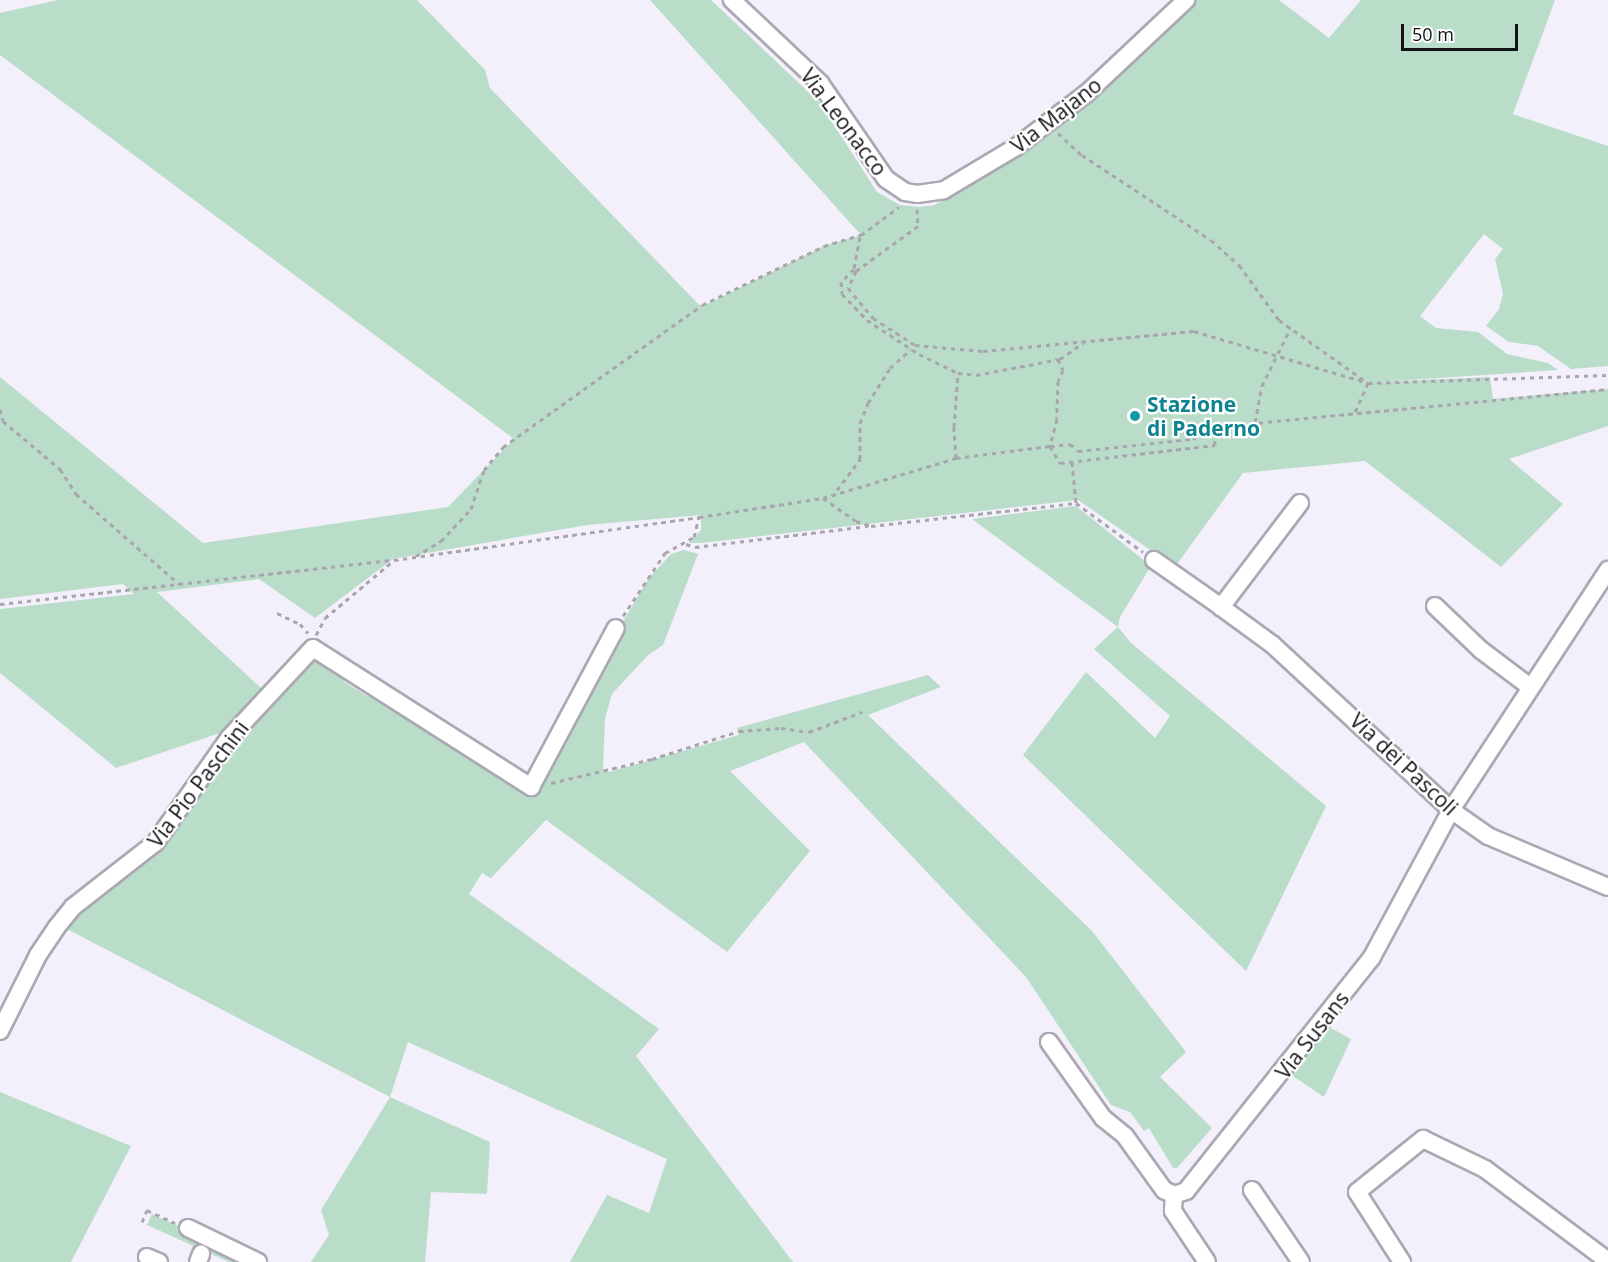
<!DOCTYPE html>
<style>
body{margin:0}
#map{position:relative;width:1608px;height:1262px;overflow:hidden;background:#f3effb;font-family:"Open Sans",sans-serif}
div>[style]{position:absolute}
.green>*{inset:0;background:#baddc9}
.path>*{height:3px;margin-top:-1.5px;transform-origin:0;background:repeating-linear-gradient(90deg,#a8a5ae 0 4.5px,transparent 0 9px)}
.roads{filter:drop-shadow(2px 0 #aba8b3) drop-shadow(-2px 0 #aba8b3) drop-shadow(0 2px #aba8b3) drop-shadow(0 -2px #aba8b3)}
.minor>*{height:16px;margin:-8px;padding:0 8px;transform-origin:8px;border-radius:8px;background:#fff}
.dots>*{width:16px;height:16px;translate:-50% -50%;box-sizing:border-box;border:3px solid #fff;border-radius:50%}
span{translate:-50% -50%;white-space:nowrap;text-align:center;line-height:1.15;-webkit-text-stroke:4.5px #fff;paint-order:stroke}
.street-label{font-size:21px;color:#131216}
.culture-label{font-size:21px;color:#0d838f;font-weight:700}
.left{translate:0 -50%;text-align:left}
.scale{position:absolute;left:1401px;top:24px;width:117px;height:27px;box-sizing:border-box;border:3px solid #131216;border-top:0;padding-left:8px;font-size:18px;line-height:21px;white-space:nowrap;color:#131216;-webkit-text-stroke:4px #fff;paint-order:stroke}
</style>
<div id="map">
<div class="green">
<div style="clip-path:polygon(58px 0,417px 0,485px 70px,490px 88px,701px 307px,824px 246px,861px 235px,650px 0,711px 0,819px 102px,877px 192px,900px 205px,919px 207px,935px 205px,972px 180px,1186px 0,1279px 0,1329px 38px,1361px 0,1555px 0,1513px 114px,1608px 146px,1608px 366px,1571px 369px,1538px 346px,1509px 342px,1486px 326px,1499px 309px,1503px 294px,1495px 259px,1503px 249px,1484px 234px,1420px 316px,1436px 328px,1478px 332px,1507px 354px,1548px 363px,1558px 370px,1378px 382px,1490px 377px,1493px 399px,1608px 389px,1608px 426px,1509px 459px,1563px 504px,1501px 567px,1365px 461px,1243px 473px,1175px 567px,1078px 500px,701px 543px,689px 543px,701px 530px,701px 515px,587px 525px,393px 559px,315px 618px,259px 579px,157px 592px,263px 690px,220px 733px,116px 768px,0 673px,0 609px,134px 594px,123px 584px,0 599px,0 377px,203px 543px,448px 507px,514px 439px,0 55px,0 13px)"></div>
<div style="clip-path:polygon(1076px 506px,1151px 566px,1120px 617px,1118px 627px,1131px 643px,1326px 806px,1246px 971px,1023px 755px,1086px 672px,1155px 738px,1170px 716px,1094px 649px,1118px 627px,972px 519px)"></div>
<div style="clip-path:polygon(684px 550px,698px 554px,663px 645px,648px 655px,612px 694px,605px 718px,603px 769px,609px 772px,739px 735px,737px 728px,928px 675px,941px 687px,868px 715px,1092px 931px,1186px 1052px,1160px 1077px,1212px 1128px,1177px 1168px,1173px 1168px,1149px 1128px,1144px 1131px,1130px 1112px,1111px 1105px,1026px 977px,804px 742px,730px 771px,810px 851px,727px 952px,546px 820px,491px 878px,482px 873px,469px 894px,659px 1029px,636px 1056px,793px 1262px,570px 1262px,607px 1195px,649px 1213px,667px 1159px,408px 1042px,390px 1097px,490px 1142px,487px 1194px,431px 1192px,425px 1262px,311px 1262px,329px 1235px,321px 1210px,390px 1097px,63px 927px,78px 909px,122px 877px,234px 741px,303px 666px,316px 661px,343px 672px,343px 681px,367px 696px,381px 698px,525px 790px,648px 579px,671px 554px)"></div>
<div style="clip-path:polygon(1329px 1027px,1351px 1039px,1324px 1097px,1290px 1074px)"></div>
<div style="clip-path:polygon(0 1092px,131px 1146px,71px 1262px,0 1262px)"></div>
<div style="clip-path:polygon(152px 1214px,185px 1229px,246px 1262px,229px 1262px,147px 1225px)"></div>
</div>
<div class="path">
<div style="left:1058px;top:133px;width:33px;rotate:43deg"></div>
<div style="left:1082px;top:155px;width:154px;rotate:33.4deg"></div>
<div style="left:1211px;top:240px;width:38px;rotate:42deg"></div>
<div style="left:1239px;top:265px;width:68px;rotate:54deg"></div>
<div style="left:1279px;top:320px;width:109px;rotate:35.3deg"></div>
<div style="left:1368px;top:383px;width:32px;rotate:114deg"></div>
<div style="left:917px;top:209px;width:17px;rotate:87deg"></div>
<div style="left:918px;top:226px;width:77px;rotate:144deg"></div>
<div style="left:856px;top:271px;width:19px;rotate:115deg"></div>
<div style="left:848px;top:288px;width:39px;rotate:50deg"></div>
<div style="left:873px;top:318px;width:50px;rotate:32.7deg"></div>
<div style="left:915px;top:345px;width:68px;rotate:5deg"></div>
<div style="left:983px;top:351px;width:212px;rotate:-5.4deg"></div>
<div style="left:1194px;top:331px;width:182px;rotate:16.6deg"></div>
<div style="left:1368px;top:383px;width:240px;rotate:-1.9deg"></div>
<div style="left:860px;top:237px;width:33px;rotate:101deg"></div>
<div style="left:854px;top:269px;width:18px;rotate:135deg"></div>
<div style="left:841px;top:282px;width:12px;rotate:85deg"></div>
<div style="left:842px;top:294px;width:36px;rotate:46deg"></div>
<div style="left:867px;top:320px;width:62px;rotate:33.2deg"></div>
<div style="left:919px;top:354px;width:43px;rotate:26deg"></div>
<div style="left:958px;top:373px;width:18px;rotate:6deg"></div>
<div style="left:976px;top:375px;width:86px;rotate:-10.8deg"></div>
<div style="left:1060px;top:359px;width:28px;rotate:-35deg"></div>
<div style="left:1058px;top:359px;width:12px;rotate:66deg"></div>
<div style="left:1063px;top:370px;width:12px;rotate:114deg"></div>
<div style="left:1058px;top:381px;width:38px;rotate:92deg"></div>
<div style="left:1057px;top:419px;width:28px;rotate:105deg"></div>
<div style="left:1050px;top:446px;width:20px;rotate:60deg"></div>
<div style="left:1060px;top:463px;width:156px;rotate:-6.6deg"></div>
<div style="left:1215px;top:445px;width:18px;rotate:-93deg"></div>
<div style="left:0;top:409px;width:12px;rotate:76deg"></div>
<div style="left:3px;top:421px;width:75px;rotate:40.1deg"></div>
<div style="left:60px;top:469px;width:30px;rotate:57deg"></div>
<div style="left:76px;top:494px;width:137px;rotate:41.1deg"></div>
<div style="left:1255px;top:422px;width:37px;rotate:-79deg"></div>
<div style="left:1262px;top:386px;width:64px;rotate:-63.8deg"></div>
<div style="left:956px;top:458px;width:31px;rotate:-94deg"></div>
<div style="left:954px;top:427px;width:54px;rotate:-85.8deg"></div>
<div style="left:1072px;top:462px;width:41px;rotate:84.4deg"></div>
<div style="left:837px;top:490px;width:39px;rotate:-53deg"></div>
<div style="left:860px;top:459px;width:36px;rotate:-90deg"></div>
<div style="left:860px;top:423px;width:22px;rotate:-68deg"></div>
<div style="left:868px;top:403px;width:41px;rotate:-57.8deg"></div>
<div style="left:890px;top:368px;width:28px;rotate:-42deg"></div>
<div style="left:823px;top:498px;width:40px;rotate:34.9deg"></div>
<div style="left:856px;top:521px;width:16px;rotate:18deg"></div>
<div style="left:871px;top:526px;width:206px;rotate:-6.4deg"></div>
<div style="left:1076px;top:503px;width:83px;rotate:36.2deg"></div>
<div style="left:686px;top:544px;width:9px;rotate:18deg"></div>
<div style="left:695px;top:547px;width:174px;rotate:-6.9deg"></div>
<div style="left:416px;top:556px;width:29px;rotate:-31deg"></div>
<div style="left:441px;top:541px;width:44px;rotate:-46.8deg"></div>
<div style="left:471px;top:509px;width:41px;rotate:-71.6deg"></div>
<div style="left:484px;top:470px;width:30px;rotate:-50deg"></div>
<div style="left:503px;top:447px;width:244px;rotate:-35.5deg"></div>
<div style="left:702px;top:305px;width:136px;rotate:-25.8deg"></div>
<div style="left:824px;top:246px;width:39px;rotate:-17deg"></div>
<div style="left:861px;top:235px;width:47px;rotate:-36.4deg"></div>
<div style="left:0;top:604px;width:396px;rotate:-6.4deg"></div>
<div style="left:394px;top:560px;width:308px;rotate:-8deg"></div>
<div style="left:699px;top:517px;width:125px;rotate:-8.7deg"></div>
<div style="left:823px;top:498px;width:139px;rotate:-16.7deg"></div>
<div style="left:956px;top:458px;width:95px;rotate:-7.3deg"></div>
<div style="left:1050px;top:446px;width:20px;rotate:-6deg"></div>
<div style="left:1070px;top:444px;width:11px;rotate:41deg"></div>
<div style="left:1078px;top:451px;width:116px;rotate:-6deg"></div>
<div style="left:1193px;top:439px;width:24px;rotate:-30deg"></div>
<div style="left:1214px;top:427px;width:396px;rotate:-5.5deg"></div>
<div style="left:277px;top:613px;width:25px;rotate:26deg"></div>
<div style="left:300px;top:624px;width:12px;rotate:48deg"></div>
<div style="left:623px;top:616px;width:76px;rotate:-56.3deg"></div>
<div style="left:665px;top:553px;width:33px;rotate:-29deg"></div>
<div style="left:694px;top:537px;width:21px;rotate:-76deg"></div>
<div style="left:316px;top:635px;width:19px;rotate:-62deg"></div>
<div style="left:325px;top:618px;width:89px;rotate:-40deg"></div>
<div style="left:551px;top:783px;width:104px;rotate:-13.4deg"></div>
<div style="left:652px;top:759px;width:91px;rotate:-17.8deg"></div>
<div style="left:739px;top:731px;width:42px;rotate:-4.1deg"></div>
<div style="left:781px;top:728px;width:28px;rotate:8deg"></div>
<div style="left:809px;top:732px;width:57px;rotate:-20.7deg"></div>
<div style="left:142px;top:1222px;width:13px;rotate:-67deg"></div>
<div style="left:147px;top:1210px;width:31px;rotate:25deg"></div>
</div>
<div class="roads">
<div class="minor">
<div style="left:732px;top:0;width:121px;rotate:43.3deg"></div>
<div style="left:820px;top:83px;width:116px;rotate:55.5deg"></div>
<div style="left:886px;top:179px;width:23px;rotate:34deg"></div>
<div style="left:905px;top:192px;width:12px;rotate:9deg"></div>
<div style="left:917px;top:194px;width:27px;rotate:-8deg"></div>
<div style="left:944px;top:190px;width:84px;rotate:-30.8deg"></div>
<div style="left:1016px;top:147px;width:89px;rotate:-37.3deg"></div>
<div style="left:1087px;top:93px;width:136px;rotate:-43.2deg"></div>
<div style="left:1300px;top:503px;width:131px;rotate:127.2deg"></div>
<div style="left:1221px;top:607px;width:64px;rotate:36.2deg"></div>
<div style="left:1273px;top:645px;width:243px;rotate:42.8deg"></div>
<div style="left:1451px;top:810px;width:45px;rotate:35.1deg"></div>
<div style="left:1488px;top:836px;width:130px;rotate:23deg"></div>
<div style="left:1154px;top:560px;width:82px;rotate:35deg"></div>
<div style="left:1435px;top:606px;width:64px;rotate:43.7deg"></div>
<div style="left:1481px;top:650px;width:60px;rotate:36.9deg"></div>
<div style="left:0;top:1031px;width:85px;rotate:-63.4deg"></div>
<div style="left:38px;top:955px;width:32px;rotate:-56deg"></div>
<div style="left:56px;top:928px;width:27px;rotate:-51deg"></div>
<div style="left:73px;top:907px;width:104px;rotate:-38deg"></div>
<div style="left:155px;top:843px;width:128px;rotate:-54.8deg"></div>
<div style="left:229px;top:738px;width:123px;rotate:-47deg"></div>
<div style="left:313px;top:648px;width:259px;rotate:32.5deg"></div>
<div style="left:531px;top:787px;width:180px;rotate:-61.9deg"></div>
<div style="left:1049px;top:1042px;width:93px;rotate:54.6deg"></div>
<div style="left:1103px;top:1118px;width:28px;rotate:39deg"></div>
<div style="left:1125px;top:1136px;width:67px;rotate:54.2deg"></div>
<div style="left:1164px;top:1190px;width:11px;rotate:27deg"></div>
<div style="left:1174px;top:1195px;width:13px;rotate:-18deg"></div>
<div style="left:1186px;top:1191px;width:299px;rotate:-51.5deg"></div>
<div style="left:1372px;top:957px;width:167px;rotate:-61.7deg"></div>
<div style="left:1451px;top:810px;width:287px;rotate:-56.8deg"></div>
<div style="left:1252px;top:1190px;width:87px;rotate:55.8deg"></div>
<div style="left:1174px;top:1195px;width:16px;rotate:94deg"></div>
<div style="left:1173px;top:1211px;width:61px;rotate:56.3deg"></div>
<div style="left:188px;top:1228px;width:78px;rotate:25.9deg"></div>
<div style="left:147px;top:1257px;width:13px;rotate:23deg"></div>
<div style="left:198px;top:1262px;width:9px;rotate:-69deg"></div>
<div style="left:1402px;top:1262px;width:83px;rotate:-122.7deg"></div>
<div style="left:1357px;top:1192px;width:85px;rotate:-38.8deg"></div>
<div style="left:1423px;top:1139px;width:69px;rotate:25.8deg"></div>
<div style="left:1485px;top:1169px;width:154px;rotate:36.8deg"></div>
</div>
</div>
<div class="dots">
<div style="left:1135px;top:416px;background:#0f9aa8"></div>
</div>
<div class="street-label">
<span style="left:1056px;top:115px;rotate:-38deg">Via Majano</span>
<span style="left:844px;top:122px;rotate:53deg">Via Leonacco</span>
<span style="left:1404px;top:764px;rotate:43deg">Via dei Pascoli</span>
<span style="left:198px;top:784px;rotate:-53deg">Via Pio Paschini</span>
<span style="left:1312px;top:1035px;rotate:-52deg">Via Susans</span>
</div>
<div class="culture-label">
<span class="left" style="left:1147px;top:416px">Stazione<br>di Paderno</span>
</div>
<div class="scale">50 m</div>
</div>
